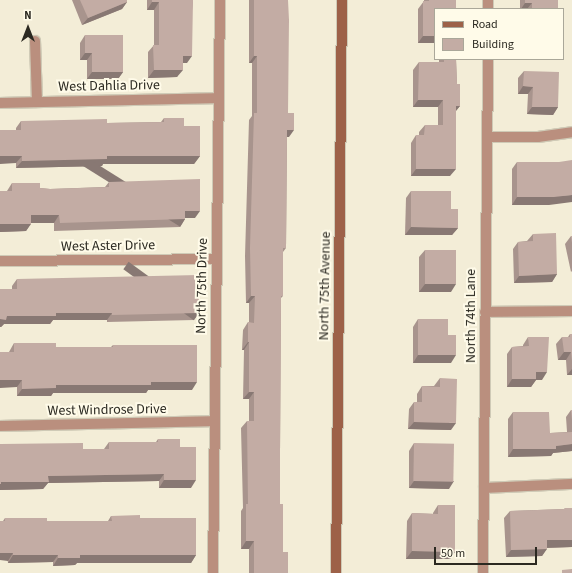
<!DOCTYPE html>
<style>
body{margin:0}
#map{position:relative;width:572px;height:573px;overflow:hidden;background:#f3edd7;font-family:"Source Sans 3",sans-serif}
div>[style]{position:absolute}
.roads{filter:drop-shadow(1px 0 #cfcab6) drop-shadow(-1px 0 #cfcab6) drop-shadow(0 1px #cfcab6) drop-shadow(0 -1px #cfcab6)}
.minor>*{height:10px;margin:-5px;padding:0 5px;transform-origin:5px;border-radius:5px;background:#ba8f7e}
.secondary>*{height:10px;margin:-5px;padding:0 5px;transform-origin:5px;border-radius:5px;background:#9d6148}
.wall>*{inset:0;background:#a8948d;transform-origin:0 0}
.shaded-wall>*{inset:0;background:#887873;transform-origin:0 0}
.building>*{inset:0;background:#c3aca4;transform-origin:0 0}
span{translate:-50% -50%;white-space:nowrap;text-align:center;line-height:1.15;-webkit-text-stroke:4px #fffbe9;paint-order:stroke}
.street-label{font-size:14px;color:#2b2921}
.legend{position:absolute;left:434px;top:8px;width:130px;height:52px;box-sizing:border-box;background:#fffbe9;border:1px solid #aaa799;margin:0;padding:5px 7px;list-style:none;font-size:12px;color:#2b2921}
.legend li{display:flex;align-items:center;gap:8px;height:20px}
.legend b{width:20px;border:1px solid #aaa799}
.north{position:absolute;left:8px;top:8px;width:40px;height:40px;-webkit-text-stroke:3px #fffbe9;paint-order:stroke;rotate:0deg;font-size:11px;font-weight:700;line-height:16px;text-align:center;color:#2b2921}
.north::after{content:'';display:block;margin:auto;width:14px;height:18px;background:#2b2921;clip-path:polygon(50% 0,100% 100%,50% 72%,0 100%)}
.scale{position:absolute;left:434px;top:547px;width:103px;height:18px;box-sizing:border-box;border:2px solid #2b2921;border-top:0;padding-left:5px;font-size:12px;line-height:14px;white-space:nowrap;color:#2b2921;-webkit-text-stroke:3px #fffbe9;paint-order:stroke}
</style>
<div id="map">
<div class="roads">
<div class="minor">
<div style="left:488px;top:9px;width:9px;rotate:-90deg"></div>
<div style="left:35px;top:41px;width:61px;rotate:88.1deg"></div>
<div style="left:0;top:103px;width:218px;rotate:-1.3deg"></div>
<div style="left:487px;top:137px;width:51px"></div>
<div style="left:538px;top:137px;width:34px;rotate:-8deg"></div>
<div style="left:0;top:261px;width:217px;rotate:-0.5deg"></div>
<div style="left:485px;top:312px;width:87px;rotate:-0.7deg"></div>
<div style="left:0;top:426px;width:215px;rotate:-1.3deg"></div>
<div style="left:484px;top:488px;width:88px;rotate:-2.6deg"></div>
<div style="left:213px;top:573px;width:573px;rotate:-89.3deg"></div>
<div style="left:483px;top:573px;width:514px;rotate:-89.44deg"></div>
</div>
<div class="secondary">
<div style="left:336px;top:573px;width:573px;rotate:-89.4deg"></div>
</div>
</div>
<div class="wall">
<div style="clip-path:polygon(72px 0,127px 0,127px 2px,122px 9px,82px 25px)"></div>
<div style="clip-path:polygon(147px 0,193px 0,187px 63px,183px 63px,177px 77px,148px 78px,148px 52px,154px 45px,154px 10px,147px 10px)"></div>
<div style="clip-path:polygon(249px 0,288px 0,288px 113px,289px 137px,287px 137px,286px 248px,283px 252px,283px 296px,281px 298px,280px 453px,280px 504px,283px 552px,288px 573px,249px 573px,249px 549px,241px 549px,241px 511px,243px 508px,241px 428px,247px 421px,249px 421px,249px 399px,243px 399px,244px 350px,242px 350px,243px 330px,248px 322px,249px 322px,249px 303px,246px 303px,245px 256px,249px 120px,252px 116px,252px 63px,249px 63px)"></div>
<div style="clip-path:polygon(424px 0,456px 0,435px 43px,418px 43px,418px 9px,424px 1px)"></div>
<div style="left:520px;top:0;width:38px;height:9px"></div>
<div style="clip-path:polygon(85px 35px,123px 72px,118px 79px,87px 79px,87px 60px,80px 60px,80px 43px)"></div>
<div style="clip-path:polygon(439px 59px,456px 59px,457px 84px,460px 106px,456px 111px,450px 176px,411px 176px,411px 143px,416px 135px,419px 135px,419px 132px,425px 125px,438px 125px,438px 107px,413px 107px,413px 70px,419px 62px,439px 62px)"></div>
<div style="clip-path:polygon(524px 71px,558px 107px,553px 115px,527px 114px,528px 94px,518px 94px,518px 78px)"></div>
<div style="clip-path:polygon(164px 118px,184px 126px,200px 156px,194px 164px,103px 164px,102px 166px,16px 168px,16px 128px,21px 121px,107px 123px,161px 122px)"></div>
<div style="clip-path:polygon(517px 162px,549px 205px,512px 205px,512px 169px)"></div>
<div style="clip-path:polygon(109px 182px,195px 218px,185px 218px,185px 219px,180px 227px,54px 231px,54px 223px,31px 223px,26px 231px,0 232px,0 191px,7px 191px,12px 183px,40px 188px,50px 189px,105px 187px)"></div>
<div style="clip-path:polygon(411px 191px,451px 209px,458px 228px,452px 235px,405px 235px,406px 198px)"></div>
<div style="clip-path:polygon(533px 234px,557px 274px,552px 282px,514px 283px,513px 249px,518px 242px,527px 241px)"></div>
<div style="clip-path:polygon(571px 236px,572px 236px,572px 271px,571px 272px,565px 244px)"></div>
<div style="clip-path:polygon(425px 250px,451px 292px,419px 292px,419px 257px)"></div>
<div style="clip-path:polygon(17px 279px,199px 313px,194px 320px,107px 322px,107px 320px,53px 320px,50px 324px,4px 324px,1px 327px,0 327px,0 289px,12px 289px,12px 286px)"></div>
<div style="clip-path:polygon(418px 319px,448px 335px,451px 363px,413px 363px,413px 327px)"></div>
<div style="clip-path:polygon(570px 334px,572px 334px,572px 375px,567px 375px,566px 360px,558px 360px,556px 344px,562px 337px,568px 337px)"></div>
<div style="clip-path:polygon(528px 337px,542px 380px,536px 380px,531px 387px,507px 387px,507px 354px,512px 347px,523px 346px,523px 345px)"></div>
<div style="clip-path:polygon(14px 343px,56px 347px,111px 347px,113px 345px,192px 390px,148px 390px,146px 393px,53px 393px,51px 396px,17px 396px,17px 387px,9px 352px)"></div>
<div style="clip-path:polygon(440px 378px,451px 430px,408px 429px,409px 409px,414px 402px,417px 402px,417px 394px,422px 386px,434px 386px)"></div>
<div style="clip-path:polygon(571px 410px,572px 410px,572px 451px,553px 453px,551px 456px,508px 457px,508px 419px,513px 412px,550px 433px,567px 432px,566px 417px)"></div>
<div style="clip-path:polygon(158px 439px,180px 447px,191px 488px,159px 488px,159px 481px,48px 483px,43px 489px,0 490px,83px 449px,104px 449px,109px 442px,156px 442px)"></div>
<div style="clip-path:polygon(414px 443px,449px 489px,409px 488px,409px 451px)"></div>
<div style="clip-path:polygon(438px 505px,455px 552px,450px 559px,406px 559px,407px 521px,412px 513px,433px 514px,433px 513px)"></div>
<div style="clip-path:polygon(565px 508px,572px 508px,572px 547px,547px 548px,542px 556px,506px 557px,504px 518px,510px 511px,564px 509px)"></div>
<div style="clip-path:polygon(111px 516px,140px 518px,196px 555px,191px 563px,77px 563px,75px 565px,53px 566px,53px 562px,8px 563px,3px 521px,5px 518px,47px 521px,108px 521px)"></div>
</div>
<div class="shaded-wall">
<div style="clip-path:polygon(127px 2px,122px 9px,82px 25px,88px 18px)"></div>
<div style="clip-path:polygon(152px 2px,159px 2px,154px 10px,147px 10px)"></div>
<div style="clip-path:polygon(525px 3px,532px 3px,527px 9px,521px 9px)"></div>
<div style="clip-path:polygon(423px 36px,435px 36px,435px 43px,418px 43px)"></div>
<div style="clip-path:polygon(85px 53px,92px 53px,87px 60px,80px 60px)"></div>
<div style="clip-path:polygon(183px 56px,192px 56px,187px 63px,177px 63px)"></div>
<div style="clip-path:polygon(254px 56px,257px 56px,252px 63px,249px 63px)"></div>
<div style="clip-path:polygon(154px 70px,183px 70px,177px 77px,148px 78px)"></div>
<div style="clip-path:polygon(92px 72px,123px 72px,118px 79px,87px 79px)"></div>
<div style="clip-path:polygon(523px 86px,533px 87px,528px 94px,518px 94px)"></div>
<div style="clip-path:polygon(418px 100px,443px 100px,438px 107px,413px 107px)"></div>
<div style="clip-path:polygon(456px 106px,460px 106px,454px 113px)"></div>
<div style="clip-path:polygon(532px 107px,558px 107px,553px 115px,527px 114px)"></div>
<div style="clip-path:polygon(287px 130px,294px 130px,289px 137px,282px 137px)"></div>
<div style="clip-path:polygon(0 156px,22px 156px,16px 163px,0 164px)"></div>
<div style="clip-path:polygon(107px 156px,200px 156px,194px 164px,103px 164px,102px 166px,16px 168px,22px 161px)"></div>
<div style="clip-path:polygon(416px 169px,456px 169px,450px 176px,411px 176px)"></div>
<div style="clip-path:polygon(572px 195px,572px 202px,549px 205px,512px 205px,517px 197px)"></div>
<div style="clip-path:polygon(185px 211px,200px 211px,195px 218px,180px 218px)"></div>
<div style="clip-path:polygon(31px 215px,59px 215px,54px 223px,26px 223px)"></div>
<div style="left:185px;top:219px;width:9px;height:125px;rotate:122deg"></div>
<div style="clip-path:polygon(0 224px,31px 224px,26px 231px,0 232px)"></div>
<div style="clip-path:polygon(411px 227px,458px 228px,452px 235px,405px 235px)"></div>
<div style="clip-path:polygon(557px 274px,552px 282px,514px 283px,519px 276px)"></div>
<div style="clip-path:polygon(425px 284px,456px 284px,451px 292px,419px 292px)"></div>
<div style="clip-path:polygon(251px 296px,255px 296px,249px 303px,246px 303px)"></div>
<div style="clip-path:polygon(56px 313px,112px 313px,107px 320px,53px 320px,50px 324px,4px 324px,1px 327px,0 327px,0 319px,7px 316px)"></div>
<div style="left:199px;top:313px;width:9px;height:87px;rotate:126deg"></div>
<div style="clip-path:polygon(248px 342px,249px 342px,244px 350px,242px 350px)"></div>
<div style="clip-path:polygon(564px 352px,571px 352px,566px 360px,558px 360px)"></div>
<div style="clip-path:polygon(418px 355px,456px 355px,451px 363px,413px 363px)"></div>
<div style="clip-path:polygon(572px 369px,572px 375px,567px 375px)"></div>
<div style="clip-path:polygon(536px 372px,547px 372px,542px 380px,536px 380px,531px 387px,507px 387px,512px 379px)"></div>
<div style="clip-path:polygon(0 380px,22px 380px,17px 387px,0 388px)"></div>
<div style="clip-path:polygon(151px 382px,197px 382px,192px 390px,148px 390px,146px 393px,53px 393px,51px 396px,17px 396px,22px 389px,56px 385px)"></div>
<div style="clip-path:polygon(249px 392px,254px 392px,249px 399px,243px 399px)"></div>
<div style="clip-path:polygon(414px 422px,456px 423px,451px 430px,408px 429px)"></div>
<div style="clip-path:polygon(572px 444px,572px 451px,553px 453px,551px 456px,508px 457px,513px 449px,556px 446px)"></div>
<div style="clip-path:polygon(164px 474px,159px 481px,48px 483px,43px 489px,0 490px,0 484px,1px 482px,48px 476px)"></div>
<div style="clip-path:polygon(164px 480px,196px 480px,191px 488px,159px 488px)"></div>
<div style="clip-path:polygon(414px 481px,454px 481px,449px 489px,409px 488px)"></div>
<div style="clip-path:polygon(547px 540px,572px 540px,572px 547px,542px 548px)"></div>
<div style="clip-path:polygon(246px 541px,254px 541px,249px 549px,241px 549px)"></div>
<div style="clip-path:polygon(547px 549px,542px 556px,506px 557px,511px 550px)"></div>
<div style="clip-path:polygon(412px 551px,455px 552px,450px 559px,406px 559px)"></div>
<div style="clip-path:polygon(0 553px,13px 553px,8px 561px,0 560px)"></div>
<div style="clip-path:polygon(13px 555px,58px 555px,53px 562px,8px 563px)"></div>
<div style="clip-path:polygon(80px 555px,196px 555px,191px 563px,77px 563px,75px 565px,53px 566px,58px 558px)"></div>
</div>
<div class="building">
<div style="clip-path:polygon(80px 0,127px 0,127px 2px,88px 18px)"></div>
<div style="clip-path:polygon(152px 0,193px 0,192px 56px,183px 56px,183px 70px,154px 70px,153px 45px,159px 45px,159px 2px,152px 2px)"></div>
<div style="clip-path:polygon(254px 0,288px 0,289px 20px,288px 113px,294px 113px,294px 130px,287px 130px,286px 248px,283px 248px,283px 296px,281px 296px,280px 453px,280px 504px,283px 504px,283px 552px,288px 552px,288px 573px,254px 573px,254px 541px,246px 541px,246px 504px,248px 504px,247px 421px,254px 421px,254px 392px,249px 392px,249px 342px,248px 342px,248px 322px,254px 323px,255px 296px,251px 296px,250px 248px,254px 113px,257px 113px,257px 56px,254px 56px)"></div>
<div style="clip-path:polygon(429px 0,456px 0,456px 9px,435px 9px,435px 36px,423px 36px,423px 1px,429px 1px)"></div>
<div style="clip-path:polygon(525px 0,558px 0,558px 9px,532px 9px,532px 3px,525px 3px)"></div>
<div style="clip-path:polygon(85px 35px,123px 35px,123px 72px,92px 72px,92px 53px,85px 53px)"></div>
<div style="clip-path:polygon(444px 59px,456px 59px,457px 84px,460px 84px,460px 106px,456px 106px,456px 169px,416px 169px,416px 135px,424px 135px,425px 125px,443px 125px,443px 100px,418px 100px,419px 62px,444px 62px)"></div>
<div style="clip-path:polygon(524px 71px,559px 72px,558px 107px,532px 107px,533px 87px,523px 86px)"></div>
<div style="clip-path:polygon(164px 118px,184px 118px,184px 126px,200px 126px,200px 156px,107px 156px,107px 159px,22px 161px,22px 156px,0 156px,0 130px,21px 130px,21px 121px,107px 119px,107px 123px,164px 122px)"></div>
<div style="clip-path:polygon(572px 160px,572px 195px,554px 197px,517px 197px,517px 162px,559px 162px)"></div>
<div style="clip-path:polygon(200px 179px,200px 211px,185px 211px,185px 219px,60px 223px,59px 215px,31px 215px,31px 224px,0 224px,0 191px,12px 191px,12px 183px,40px 183px,40px 188px,50px 189px,109px 187px,109px 182px)"></div>
<div style="clip-path:polygon(411px 191px,451px 191px,451px 209px,458px 209px,458px 228px,411px 227px)"></div>
<div style="clip-path:polygon(556px 233px,557px 274px,519px 276px,518px 242px,533px 241px,533px 234px)"></div>
<div style="clip-path:polygon(571px 236px,572px 236px,572px 243px)"></div>
<div style="left:425px;top:250px;width:31px;height:34px"></div>
<div style="clip-path:polygon(199px 275px,199px 313px,112px 315px,112px 313px,56px 313px,56px 316px,7px 316px,6px 320px,0 319px,0 289px,17px 289px,17px 279px)"></div>
<div style="clip-path:polygon(418px 319px,448px 319px,448px 335px,456px 335px,456px 355px,418px 355px)"></div>
<div style="clip-path:polygon(570px 334px,572px 334px,572px 361px,571px 352px,564px 352px,562px 337px,570px 337px)"></div>
<div style="clip-path:polygon(528px 337px,549px 337px,547px 372px,536px 372px,536px 379px,512px 379px,512px 347px,529px 346px)"></div>
<div style="clip-path:polygon(14px 343px,56px 343px,56px 347px,113px 347px,113px 345px,197px 345px,197px 382px,151px 382px,151px 385px,56px 385px,56px 388px,22px 389px,22px 380px,0 380px,0 352px,14px 352px)"></div>
<div style="clip-path:polygon(440px 378px,457px 379px,456px 423px,414px 422px,414px 402px,422px 402px,422px 386px,440px 387px)"></div>
<div style="clip-path:polygon(571px 410px,572px 410px,572px 420px)"></div>
<div style="clip-path:polygon(513px 412px,549px 412px,550px 433px,572px 432px,572px 444px,556px 446px,556px 449px,513px 449px)"></div>
<div style="clip-path:polygon(158px 439px,180px 439px,180px 447px,196px 447px,196px 480px,164px 480px,164px 474px,48px 476px,49px 482px,1px 482px,1px 484px,0 484px,0 444px,83px 443px,83px 449px,109px 449px,109px 442px,158px 442px)"></div>
<div style="left:414px;top:443px;width:40px;height:38px;rotate:1deg"></div>
<div style="clip-path:polygon(438px 505px,455px 505px,455px 552px,412px 551px,412px 513px,438px 514px)"></div>
<div style="clip-path:polygon(565px 508px,572px 508px,572px 540px,547px 540px,547px 549px,511px 550px,510px 511px,565px 509px)"></div>
<div style="clip-path:polygon(140px 515px,140px 518px,196px 518px,196px 555px,80px 555px,80px 558px,58px 558px,58px 555px,13px 555px,13px 553px,0 553px,0 521px,5px 521px,5px 518px,47px 518px,47px 521px,112px 521px,111px 516px)"></div>
<div style="clip-path:polygon(572px 569px,572px 573px,562px 573px,562px 570px)"></div>
</div>
<div class="street-label">
<span style="left:109px;top:86px;rotate:-1deg">West Dahlia Drive</span>
<span style="left:108px;top:246px;rotate:-1deg">West Aster Drive</span>
<span style="left:202px;top:286px;rotate:-89deg">North 75th Drive</span>
<span style="left:325px;top:286px;rotate:-89deg">North 75th Avenue</span>
<span style="left:471px;top:316px;rotate:-90deg">North 74th Lane</span>
<span style="left:107px;top:410px;rotate:-1deg">West Windrose Drive</span>
</div>
<ul class="legend">
<li><b style="height:5px;background:#9d6148"></b>Road</li>
<li><b style="height:11px;background:#c3aca4"></b>Building</li>
</ul>
<div class="north">N</div>
<div class="scale">50 m</div>
</div>
